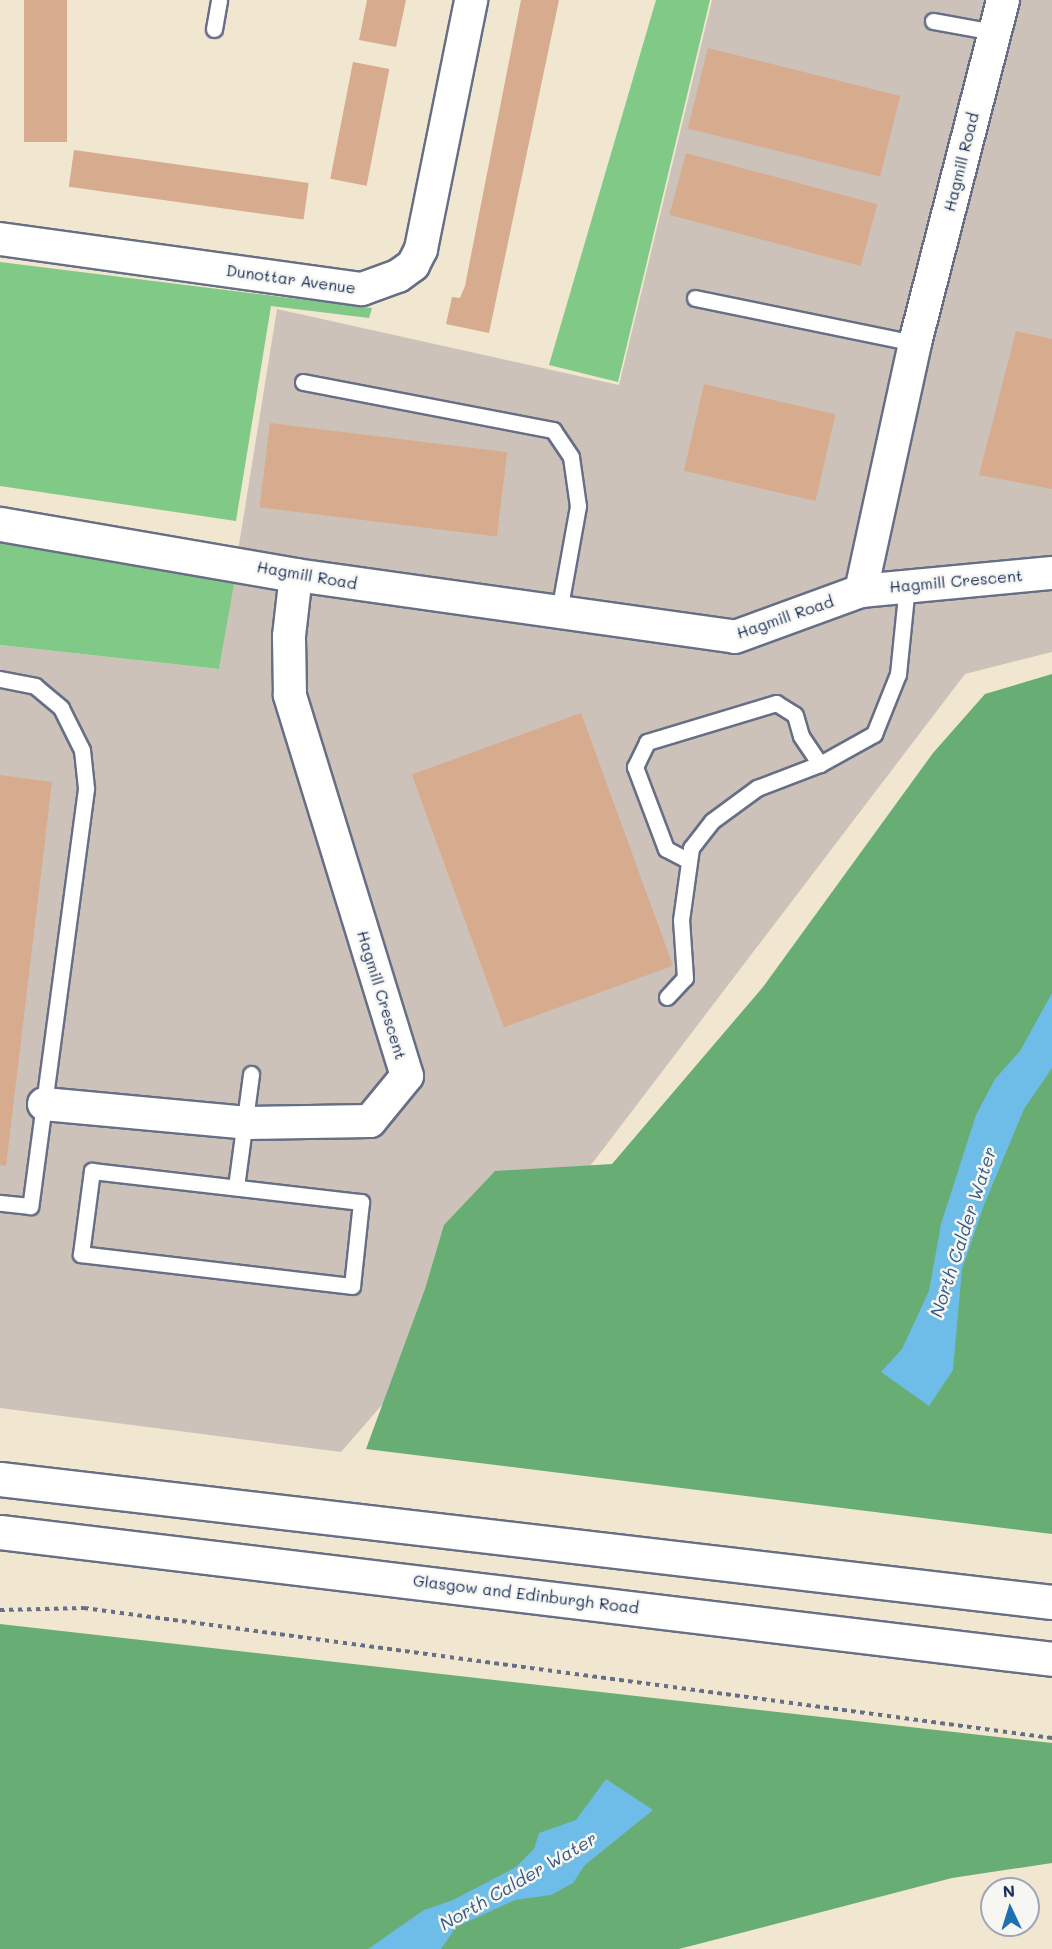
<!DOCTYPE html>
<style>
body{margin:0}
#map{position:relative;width:1052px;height:1949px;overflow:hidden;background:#f1e6d0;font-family:Mali,sans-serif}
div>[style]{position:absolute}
.industrial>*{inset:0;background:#cdc2b9}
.green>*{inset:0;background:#81c986}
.forest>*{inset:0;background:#68ad73}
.water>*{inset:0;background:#6ebde8}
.building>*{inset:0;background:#d7ab8d;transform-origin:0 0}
.path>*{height:4px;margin-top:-2px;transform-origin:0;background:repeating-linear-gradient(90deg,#666f86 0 4.5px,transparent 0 9px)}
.roads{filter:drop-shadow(2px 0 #666f86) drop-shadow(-2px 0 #666f86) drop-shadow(0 2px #666f86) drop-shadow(0 -2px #666f86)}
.lane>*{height:15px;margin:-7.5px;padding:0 7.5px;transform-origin:7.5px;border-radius:7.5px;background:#fff}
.street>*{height:32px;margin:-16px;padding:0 16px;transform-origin:16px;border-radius:16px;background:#fff}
.secondary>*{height:33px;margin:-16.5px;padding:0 16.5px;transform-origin:16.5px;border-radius:16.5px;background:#fff}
.highway>*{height:33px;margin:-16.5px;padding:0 16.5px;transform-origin:16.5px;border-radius:16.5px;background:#fff}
span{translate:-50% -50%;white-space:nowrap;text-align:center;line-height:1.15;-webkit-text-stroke:5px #f6f6f2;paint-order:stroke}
.street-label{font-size:16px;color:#1b2f5e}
.water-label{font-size:18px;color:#345a87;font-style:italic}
.north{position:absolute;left:980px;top:1877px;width:60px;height:60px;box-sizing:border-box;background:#f6f6f2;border:2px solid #9ea6b7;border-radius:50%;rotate:356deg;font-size:16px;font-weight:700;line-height:24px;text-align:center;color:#1b2f5e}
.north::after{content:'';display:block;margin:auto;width:21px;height:27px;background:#1f6fb2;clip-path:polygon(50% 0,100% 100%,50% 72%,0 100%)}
</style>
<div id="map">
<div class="industrial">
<div style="clip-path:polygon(712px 0,1052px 0,1052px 652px,965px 674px,594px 1161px,341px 1452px,0 1408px,0 645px,219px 669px,277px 309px,619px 385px)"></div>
</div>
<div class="green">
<div style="clip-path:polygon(656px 0,710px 0,618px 382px,549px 365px)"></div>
<div style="clip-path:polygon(0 262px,372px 308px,369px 318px,271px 306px,236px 521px,0 486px)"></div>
<div style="clip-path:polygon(0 542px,235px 578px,219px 669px,0 645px)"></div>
</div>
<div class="forest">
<div style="clip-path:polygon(1052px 674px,1052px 1534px,366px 1449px,425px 1289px,444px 1225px,495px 1171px,612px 1164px,763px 987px,933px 753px,985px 694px)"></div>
<div style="clip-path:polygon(0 1624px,1052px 1743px,1052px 1863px,952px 1878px,679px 1949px,0 1949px)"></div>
</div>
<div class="water">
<div style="clip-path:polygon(1052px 993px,1052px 1068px,1024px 1109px,984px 1205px,962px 1269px,953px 1370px,929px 1406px,881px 1372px,902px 1349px,929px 1291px,941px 1224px,976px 1115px,995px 1079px,1020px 1051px)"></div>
<div style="clip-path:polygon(606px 1779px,653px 1810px,585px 1865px,573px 1883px,551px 1895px,515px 1900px,456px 1927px,441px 1949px,368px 1949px,424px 1910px,453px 1900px,516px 1867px,534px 1849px,539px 1833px,576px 1820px)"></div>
</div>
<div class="building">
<div style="left:24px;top:0;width:43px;height:142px"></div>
<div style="clip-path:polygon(367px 0,406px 0,396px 47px,359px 40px)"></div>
<div style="clip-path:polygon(521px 0,559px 0,489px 333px,446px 324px,452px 297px,460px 298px,465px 286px)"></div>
<div style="left:708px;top:48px;width:198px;height:83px;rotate:14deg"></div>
<div style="left:353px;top:62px;width:37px;height:119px;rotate:11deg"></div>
<div style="left:74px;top:150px;width:237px;height:37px;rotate:8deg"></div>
<div style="left:686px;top:153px;width:198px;height:64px;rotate:15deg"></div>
<div style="clip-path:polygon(1016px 331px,1052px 339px,1052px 489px,979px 475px)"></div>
<div style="left:704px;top:384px;width:135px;height:89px;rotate:13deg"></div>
<div style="left:270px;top:423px;width:239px;height:85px;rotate:7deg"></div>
<div style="left:581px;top:713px;width:269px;height:180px;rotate:70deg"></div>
<div style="clip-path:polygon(0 775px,52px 782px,6px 1166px,0 1165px)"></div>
</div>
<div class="path">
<div style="left:0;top:1610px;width:84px;rotate:-1.4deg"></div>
<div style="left:84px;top:1608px;width:977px;rotate:7.65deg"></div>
</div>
<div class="roads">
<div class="lane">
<div style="left:933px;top:21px;width:62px;rotate:10.2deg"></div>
<div style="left:214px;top:29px;width:29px;rotate:-80deg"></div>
<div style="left:695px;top:298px;width:225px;rotate:11.6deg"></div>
<div style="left:303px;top:382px;width:255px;rotate:10.9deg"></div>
<div style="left:553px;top:430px;width:32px;rotate:56deg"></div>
<div style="left:571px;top:457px;width:49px;rotate:81.9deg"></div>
<div style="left:578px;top:506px;width:108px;rotate:100.2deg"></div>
<div style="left:0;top:679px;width:36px;rotate:11deg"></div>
<div style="left:35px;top:686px;width:34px;rotate:40deg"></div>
<div style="left:61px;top:708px;width:47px;rotate:63.4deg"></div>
<div style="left:82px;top:750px;width:39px;rotate:84deg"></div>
<div style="left:86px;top:789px;width:421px;rotate:97.6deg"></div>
<div style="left:30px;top:1206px;width:30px;rotate:-174deg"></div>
<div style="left:689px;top:861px;width:26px;rotate:-152deg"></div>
<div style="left:666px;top:849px;width:88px;rotate:-110.7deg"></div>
<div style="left:635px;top:767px;width:28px;rotate:-64deg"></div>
<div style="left:647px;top:742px;width:135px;rotate:-16.8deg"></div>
<div style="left:776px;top:703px;width:22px;rotate:32deg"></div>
<div style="left:795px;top:715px;width:22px;rotate:74deg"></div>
<div style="left:801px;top:736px;width:34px;rotate:56deg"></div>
<div style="left:667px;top:997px;width:26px;rotate:-47deg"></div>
<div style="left:685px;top:978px;width:58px;rotate:-93.9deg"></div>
<div style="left:681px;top:920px;width:73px;rotate:-82.1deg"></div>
<div style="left:691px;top:848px;width:34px;rotate:-52deg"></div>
<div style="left:712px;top:821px;width:56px;rotate:-36.3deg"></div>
<div style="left:757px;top:788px;width:67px;rotate:-20.9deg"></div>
<div style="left:820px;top:764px;width:62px;rotate:-29.1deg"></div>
<div style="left:874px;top:734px;width:65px;rotate:-68.2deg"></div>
<div style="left:898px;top:674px;width:89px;rotate:-84.2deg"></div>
<div style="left:92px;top:1171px;width:271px;rotate:6.6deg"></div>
<div style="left:361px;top:1202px;width:84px;rotate:96.1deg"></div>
<div style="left:352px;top:1286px;width:273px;rotate:-173.3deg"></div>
<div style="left:81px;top:1254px;width:84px;rotate:-82.5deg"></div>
<div style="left:236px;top:1187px;width:114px;rotate:-82.4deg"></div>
</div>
<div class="street">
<div style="left:0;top:239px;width:365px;rotate:7.9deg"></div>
<div style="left:362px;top:289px;width:38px;rotate:-20deg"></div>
<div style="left:398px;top:276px;width:19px;rotate:-36deg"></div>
<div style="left:413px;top:265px;width:18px;rotate:-63deg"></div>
<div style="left:421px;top:249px;width:254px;rotate:-78.6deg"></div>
<div style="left:861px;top:591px;width:192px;rotate:-5.4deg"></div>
<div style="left:44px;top:1104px;width:204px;rotate:5.3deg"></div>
<div style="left:247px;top:1123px;width:123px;rotate:-0.9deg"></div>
<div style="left:370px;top:1121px;width:58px;rotate:-50.6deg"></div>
<div style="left:407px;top:1076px;width:399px;rotate:-107.1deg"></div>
<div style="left:290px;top:695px;width:59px;rotate:-91deg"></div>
<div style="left:289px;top:636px;width:61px;rotate:-83.5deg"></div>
<div style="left:296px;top:575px;width:443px;rotate:8deg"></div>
<div style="left:735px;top:637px;width:134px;rotate:-20.1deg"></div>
<div style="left:861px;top:591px;width:254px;rotate:-77.7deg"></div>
<div style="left:915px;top:343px;width:354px;rotate:-75.6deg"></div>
</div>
<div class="secondary">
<div style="left:0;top:524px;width:300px;rotate:9.8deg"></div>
</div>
<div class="highway">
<div style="left:0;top:1479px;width:1059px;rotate:6.67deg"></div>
<div style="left:0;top:1532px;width:1060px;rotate:6.88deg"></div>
</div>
</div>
<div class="street-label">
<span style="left:961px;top:162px;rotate:-76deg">Hagmill Road</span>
<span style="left:291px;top:279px;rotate:8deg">Dunottar Avenue</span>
<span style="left:307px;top:575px;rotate:10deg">Hagmill Road</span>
<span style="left:956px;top:581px;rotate:-5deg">Hagmill Crescent</span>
<span style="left:785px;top:617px;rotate:-19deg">Hagmill Road</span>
<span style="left:382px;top:995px;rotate:73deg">Hagmill Crescent</span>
<span style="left:526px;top:1594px;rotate:7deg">Glasgow and Edinburgh Road</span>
</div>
<div class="water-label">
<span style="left:963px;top:1232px;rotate:-72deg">North Calder Water</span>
<span style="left:518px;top:1881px;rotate:-30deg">North Calder Water</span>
</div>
<div class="north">N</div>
</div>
